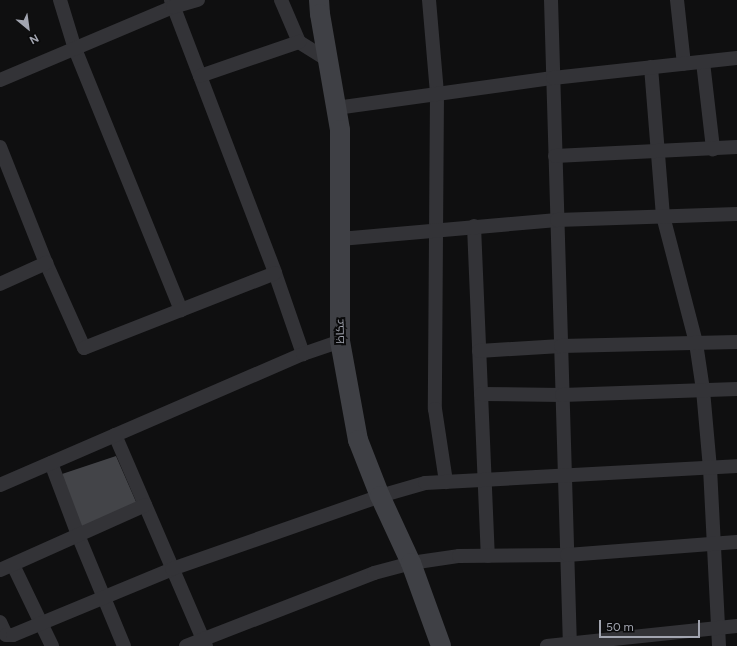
<!DOCTYPE html>
<meta charset="utf-8">
<style>
body{margin:0}
#map{position:relative;width:737px;height:646px;overflow:hidden;background:#0f0f10;font-family:Figtree,Cairo,sans-serif}
div>[style]{position:absolute}
.building>*{inset:0;background:#434448}
.street>*{height:14px;margin:-7px;padding:0 7px;transform-origin:7px;border-radius:7px;background:#333337}
.secondary>*{height:20px;margin:-10px;padding:0 10px;transform-origin:10px;border-radius:10px;background:#3f4045}
span{translate:-50% -50%;white-space:nowrap;text-align:center;line-height:1.15;-webkit-text-stroke:4px #0a0a0b;paint-order:stroke}
.street-label{font-size:11px;color:#a2a5b0}
.north{position:absolute;left:8px;top:8px;width:40px;height:40px;-webkit-text-stroke:3px #0a0a0b;paint-order:stroke;rotate:151deg;font-size:11px;font-weight:700;line-height:16px;text-align:center;color:#a2a5b0}
.north::after{content:'';display:block;margin:auto;width:14px;height:18px;background:#a2a5b0;clip-path:polygon(50% 0,100% 100%,50% 72%,0 100%)}
.scale{position:absolute;left:599px;top:620px;width:101px;height:18px;box-sizing:border-box;border:2px solid #a2a5b0;border-top:0;padding-left:5px;font-size:12px;line-height:14px;white-space:nowrap;color:#a2a5b0;-webkit-text-stroke:3px #0a0a0b;paint-order:stroke}
</style>
<div id="map">
<div class="building">
<div style="clip-path:polygon(116px 456px,137px 504px,81px 528px,62px 474px)"></div>
</div>
<div class="street">
<div style="left:60px;top:0;width:51px;rotate:73deg"></div>
<div style="left:75px;top:49px;width:282px;rotate:67.9deg"></div>
<div style="left:171px;top:0;width:292px;rotate:69.1deg"></div>
<div style="left:275px;top:273px;width:86px;rotate:70.9deg"></div>
<div style="left:281px;top:0;width:46px;rotate:66.8deg"></div>
<div style="left:299px;top:42px;width:34px;rotate:32deg"></div>
<div style="left:429px;top:0;width:93px;rotate:85.1deg"></div>
<div style="left:437px;top:93px;width:316px;rotate:90.4deg"></div>
<div style="left:435px;top:409px;width:74px;rotate:81.4deg"></div>
<div style="left:551px;top:0;width:646px;rotate:88.32deg"></div>
<div style="left:677px;top:0;width:64px;rotate:83.8deg"></div>
<div style="left:703px;top:62px;width:88px;rotate:83.4deg"></div>
<div style="left:651px;top:67px;width:149px;rotate:85.4deg"></div>
<div style="left:663px;top:216px;width:131px;rotate:75.4deg"></div>
<div style="left:696px;top:343px;width:48px;rotate:81.5deg"></div>
<div style="left:703px;top:390px;width:78px;rotate:84.9deg"></div>
<div style="left:710px;top:468px;width:178px;rotate:87.1deg"></div>
<div style="left:200px;top:76px;width:105px;rotate:-19deg"></div>
<div style="left:0;top:80px;width:188px;rotate:-22.9deg"></div>
<div style="left:173px;top:7px;width:26px;rotate:-16deg"></div>
<div style="left:336px;top:108px;width:219px;rotate:-7.9deg"></div>
<div style="left:553px;top:78px;width:185px;rotate:-6.2deg"></div>
<div style="left:0;top:147px;width:125px;rotate:68.4deg"></div>
<div style="left:46px;top:263px;width:93px;rotate:65.9deg"></div>
<div style="left:84px;top:348px;width:205px;rotate:-21.4deg"></div>
<div style="left:555px;top:156px;width:182px;rotate:-2.8deg"></div>
<div style="left:474px;top:226px;width:330px;rotate:87.6deg"></div>
<div style="left:340px;top:239px;width:218px;rotate:-5deg"></div>
<div style="left:557px;top:220px;width:180px;rotate:-1.9deg"></div>
<div style="left:0;top:284px;width:51px;rotate:-24.5deg"></div>
<div style="left:479px;top:351px;width:82px;rotate:-3.5deg"></div>
<div style="left:561px;top:346px;width:176px;rotate:-1.3deg"></div>
<div style="left:481px;top:394px;width:81px;rotate:0.7deg"></div>
<div style="left:562px;top:395px;width:175px;rotate:-2deg"></div>
<div style="left:115px;top:435px;width:230px;rotate:66.7deg"></div>
<div style="left:51px;top:463px;width:77px;rotate:69.4deg"></div>
<div style="left:78px;top:535px;width:120px;rotate:67.5deg"></div>
<div style="left:0;top:485px;width:330px;rotate:-23.4deg"></div>
<div style="left:303px;top:354px;width:39px;rotate:-19deg"></div>
<div style="left:13px;top:565px;width:90px;rotate:64.3deg"></div>
<div style="left:0;top:570px;width:159px;rotate:-24.1deg"></div>
<div style="left:0;top:622px;width:14px;rotate:65deg"></div>
<div style="left:6px;top:635px;width:7px"></div>
<div style="left:13px;top:635px;width:172px;rotate:-22.5deg"></div>
<div style="left:172px;top:569px;width:220px;rotate:-19.3deg"></div>
<div style="left:380px;top:496px;width:47px;rotate:-16.1deg"></div>
<div style="left:425px;top:483px;width:312px;rotate:-3.1deg"></div>
<div style="left:186px;top:646px;width:202px;rotate:-21.2deg"></div>
<div style="left:374px;top:573px;width:38px;rotate:-15deg"></div>
<div style="left:411px;top:563px;width:49px;rotate:-8.3deg"></div>
<div style="left:459px;top:556px;width:108px;rotate:-0.5deg"></div>
<div style="left:567px;top:555px;width:170px;rotate:-4.4deg"></div>
<div style="left:547px;top:646px;width:191px;rotate:-6deg"></div>
</div>
<div class="secondary">
<div style="left:319px;top:0;width:14px;rotate:86deg"></div>
<div style="left:320px;top:14px;width:118px;rotate:80.2deg"></div>
<div style="left:340px;top:130px;width:211px;rotate:90deg"></div>
<div style="left:340px;top:341px;width:101px;rotate:79.7deg"></div>
<div style="left:358px;top:440px;width:60px;rotate:68.6deg"></div>
<div style="left:380px;top:496px;width:74px;rotate:65.2deg"></div>
<div style="left:411px;top:563px;width:88px;rotate:70.1deg"></div>
</div>
<div class="street-label">
<span style="left:341px;top:331px;rotate:-92deg">عكاظ</span>
</div>
<div class="north">N</div>
<div class="scale">50 m</div>
</div>
